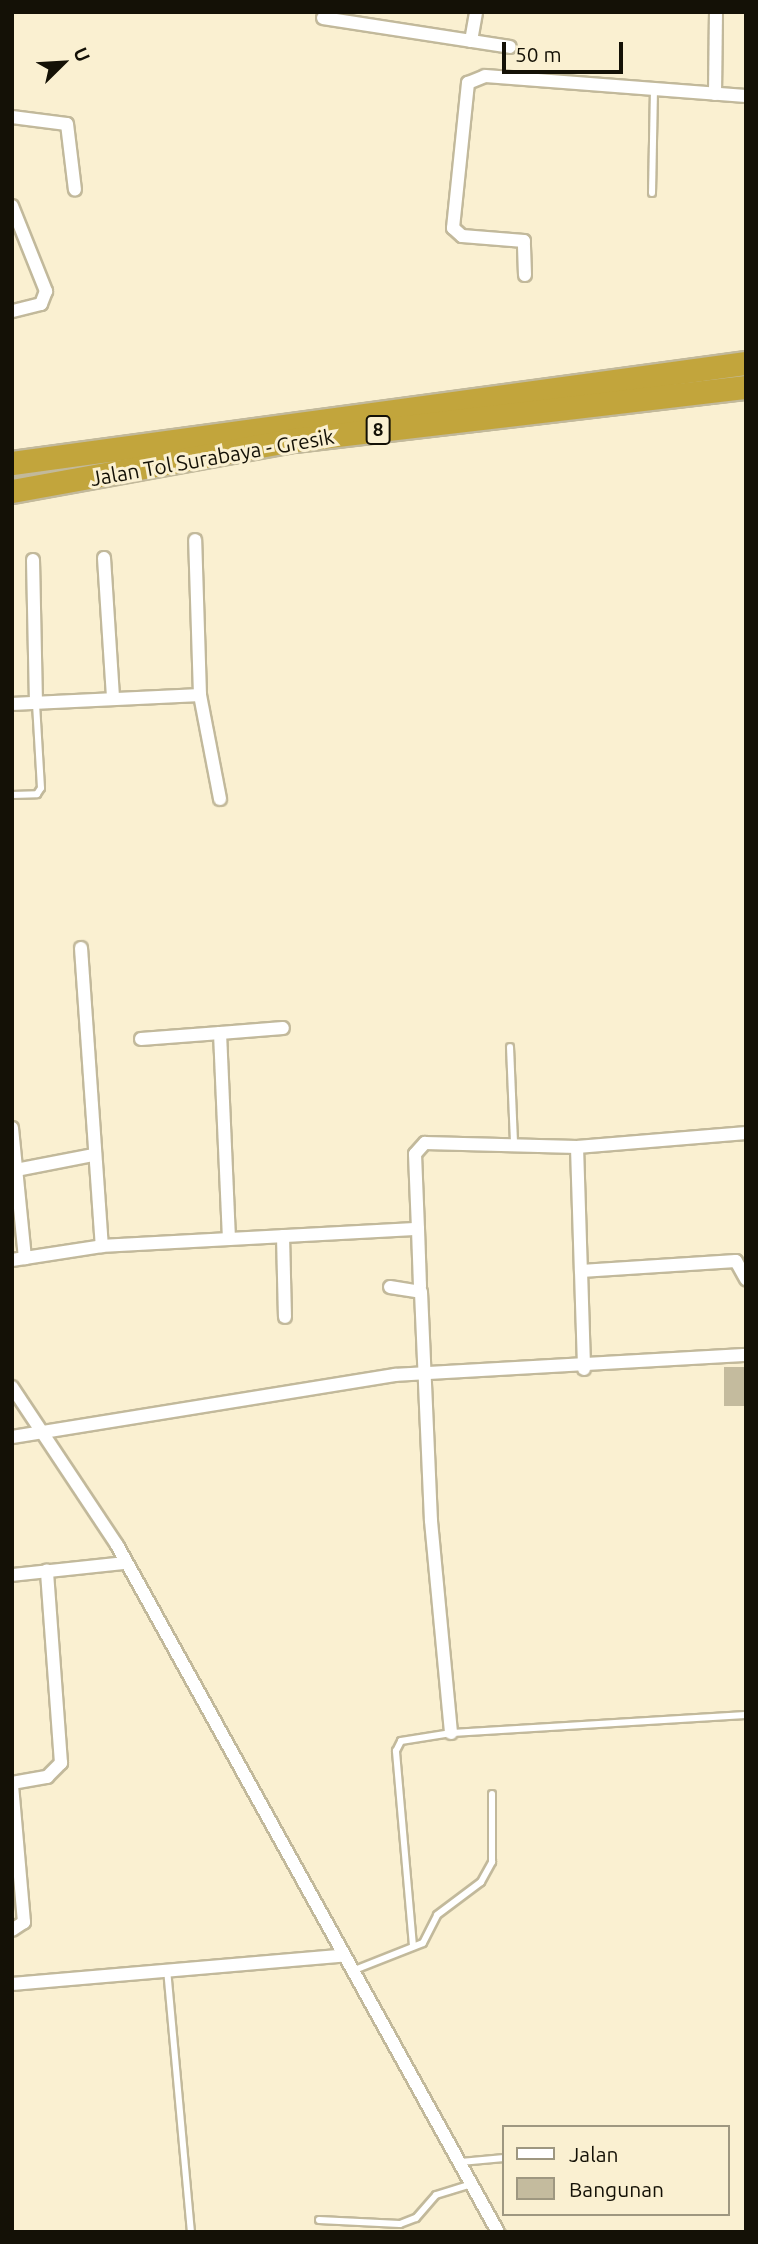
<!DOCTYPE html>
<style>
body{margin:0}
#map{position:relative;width:758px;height:2244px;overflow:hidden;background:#faf0d1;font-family:Ubuntu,sans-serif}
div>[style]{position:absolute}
.building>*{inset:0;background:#c4bb9e;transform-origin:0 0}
.roads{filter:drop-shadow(2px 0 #c2b99b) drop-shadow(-2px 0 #c2b99b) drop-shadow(0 2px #c2b99b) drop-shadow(0 -2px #c2b99b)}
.lane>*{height:6px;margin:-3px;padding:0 3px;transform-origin:3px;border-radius:3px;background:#fff}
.street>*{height:12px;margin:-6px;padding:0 6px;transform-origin:6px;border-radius:6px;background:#fff}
.highway>*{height:23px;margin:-11.5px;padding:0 11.5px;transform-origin:11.5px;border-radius:11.5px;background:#c2a53c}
span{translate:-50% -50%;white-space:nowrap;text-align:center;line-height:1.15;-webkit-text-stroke:6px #faf0d1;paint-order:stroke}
.shield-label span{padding:2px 5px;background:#faf0d1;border:2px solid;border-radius:5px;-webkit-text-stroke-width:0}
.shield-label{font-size:19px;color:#141106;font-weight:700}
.street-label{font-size:21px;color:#141106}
.frame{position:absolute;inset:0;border:14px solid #141106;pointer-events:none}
.legend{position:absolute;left:502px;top:2125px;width:228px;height:91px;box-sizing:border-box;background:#faf0d1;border:2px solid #9e9780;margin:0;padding:9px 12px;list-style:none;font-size:21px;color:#141106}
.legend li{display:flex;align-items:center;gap:14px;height:35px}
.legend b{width:35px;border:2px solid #9e9780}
.north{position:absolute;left:28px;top:28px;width:70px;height:70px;-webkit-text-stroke:5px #faf0d1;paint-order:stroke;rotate:66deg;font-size:19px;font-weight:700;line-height:28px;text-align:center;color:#141106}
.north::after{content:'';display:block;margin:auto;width:24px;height:32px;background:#141106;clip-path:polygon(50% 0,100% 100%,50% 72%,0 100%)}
.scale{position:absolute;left:502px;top:42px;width:121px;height:32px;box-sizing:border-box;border:4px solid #141106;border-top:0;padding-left:9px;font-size:21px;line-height:24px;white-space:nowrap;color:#141106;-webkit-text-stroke:5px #faf0d1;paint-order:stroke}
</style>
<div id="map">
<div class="building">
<div style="left:746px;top:1367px;width:39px;height:22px;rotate:90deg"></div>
</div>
<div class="roads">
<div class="lane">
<div style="left:652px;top:193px;width:104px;rotate:-88.9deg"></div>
<div style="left:12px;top:795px;width:25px;rotate:-2deg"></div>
<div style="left:37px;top:794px;width:7px;rotate:-56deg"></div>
<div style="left:41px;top:788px;width:84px;rotate:-93.4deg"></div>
<div style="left:510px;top:1047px;width:97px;rotate:87.6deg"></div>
<div style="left:413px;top:1946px;width:196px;rotate:-95deg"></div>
<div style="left:396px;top:1751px;width:11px;rotate:-63deg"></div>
<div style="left:401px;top:1741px;width:51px;rotate:-9.1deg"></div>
<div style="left:451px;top:1733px;width:296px;rotate:-3.5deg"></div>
<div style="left:167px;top:1969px;width:264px;rotate:84.8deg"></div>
<div style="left:352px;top:1971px;width:76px;rotate:-21.5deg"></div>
<div style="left:423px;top:1943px;width:31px;rotate:-63deg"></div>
<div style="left:437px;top:1915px;width:55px;rotate:-36.9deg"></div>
<div style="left:481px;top:1882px;width:23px;rotate:-61deg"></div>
<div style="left:492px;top:1862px;width:68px;rotate:-90deg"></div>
<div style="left:461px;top:2162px;width:43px;rotate:-5.3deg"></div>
<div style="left:319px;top:2220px;width:81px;rotate:2.8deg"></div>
<div style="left:400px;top:2224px;width:17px;rotate:-21deg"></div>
<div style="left:416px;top:2218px;width:30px;rotate:-49deg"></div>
<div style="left:436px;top:2195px;width:37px;rotate:-17deg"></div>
</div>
<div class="street">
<div style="left:323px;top:18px;width:189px;rotate:8.8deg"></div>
<div style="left:471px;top:41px;width:29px;rotate:-80deg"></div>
<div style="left:715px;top:94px;width:82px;rotate:-89.3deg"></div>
<div style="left:12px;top:117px;width:55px;rotate:7.3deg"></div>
<div style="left:67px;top:124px;width:66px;rotate:83.1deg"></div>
<div style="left:12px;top:206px;width:92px;rotate:68.2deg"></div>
<div style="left:46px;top:291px;width:14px;rotate:111deg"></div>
<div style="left:41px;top:304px;width:30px;rotate:166deg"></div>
<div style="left:525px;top:275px;width:34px;rotate:-92deg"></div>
<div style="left:524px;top:241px;width:62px;rotate:-175.4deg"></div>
<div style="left:462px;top:236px;width:12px;rotate:-138deg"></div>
<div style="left:453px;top:228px;width:146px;rotate:-84.1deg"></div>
<div style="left:468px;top:83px;width:18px;rotate:-22deg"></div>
<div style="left:485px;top:76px;width:262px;rotate:4.4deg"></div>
<div style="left:104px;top:558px;width:141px;rotate:86.3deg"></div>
<div style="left:33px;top:560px;width:143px;rotate:88.8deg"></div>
<div style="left:200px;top:695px;width:106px;rotate:79.1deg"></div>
<div style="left:12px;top:704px;width:188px;rotate:-2.7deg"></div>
<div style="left:200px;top:695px;width:155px;rotate:-91.8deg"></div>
<div style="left:81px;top:948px;width:299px;rotate:86deg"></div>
<div style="left:220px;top:1033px;width:63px;rotate:-4.5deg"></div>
<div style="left:141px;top:1039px;width:79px;rotate:-4.3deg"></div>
<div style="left:220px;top:1033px;width:206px;rotate:87.5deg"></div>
<div style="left:12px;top:1128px;width:131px;rotate:84.3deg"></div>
<div style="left:577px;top:1147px;width:124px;rotate:88.2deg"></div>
<div style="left:581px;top:1271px;width:155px;rotate:-3.7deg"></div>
<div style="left:736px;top:1261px;width:21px;rotate:61deg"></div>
<div style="left:16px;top:1170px;width:78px;rotate:-11deg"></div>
<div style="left:418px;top:1229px;width:58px;rotate:88deg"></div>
<div style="left:283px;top:1236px;width:81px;rotate:88.6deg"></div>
<div style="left:12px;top:1260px;width:91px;rotate:-8.8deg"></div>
<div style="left:102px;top:1246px;width:316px;rotate:-3.1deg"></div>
<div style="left:418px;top:1229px;width:75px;rotate:-92.3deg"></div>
<div style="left:415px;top:1154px;width:15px;rotate:-48deg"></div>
<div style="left:425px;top:1143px;width:152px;rotate:1.5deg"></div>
<div style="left:577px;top:1147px;width:170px;rotate:-4.7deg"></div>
<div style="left:581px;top:1271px;width:98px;rotate:88.2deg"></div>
<div style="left:390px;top:1287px;width:31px;rotate:9deg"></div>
<div style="left:421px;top:1292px;width:229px;rotate:87.5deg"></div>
<div style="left:431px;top:1521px;width:213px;rotate:84.6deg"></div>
<div style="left:12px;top:1387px;width:190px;rotate:56.4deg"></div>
<div style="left:117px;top:1545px;width:786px;rotate:60.99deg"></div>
<div style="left:12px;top:1437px;width:388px;rotate:-9.2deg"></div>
<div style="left:395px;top:1375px;width:352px;rotate:-3.3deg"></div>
<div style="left:12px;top:1575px;width:113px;rotate:-6.1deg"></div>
<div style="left:12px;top:1783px;width:36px;rotate:-10deg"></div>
<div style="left:47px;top:1777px;width:20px;rotate:-45deg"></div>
<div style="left:61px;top:1763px;width:193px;rotate:-94.2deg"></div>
<div style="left:12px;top:1785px;width:138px;rotate:85deg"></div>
<div style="left:24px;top:1922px;width:14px;rotate:146deg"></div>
<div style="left:12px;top:1984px;width:330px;rotate:-4.9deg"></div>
</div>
<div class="highway">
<div style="left:12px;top:463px;width:741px;rotate:-7.76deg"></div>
<div style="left:12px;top:491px;width:287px;rotate:-10.3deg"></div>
<div style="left:294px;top:440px;width:455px;rotate:-6.7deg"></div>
</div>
</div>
<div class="shield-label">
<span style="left:378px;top:430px">8</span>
</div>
<div class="street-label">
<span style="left:212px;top:457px;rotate:-10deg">Jalan Tol Surabaya - Gresik</span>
</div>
<div class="frame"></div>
<ul class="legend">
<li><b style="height:9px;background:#fff"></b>Jalan</li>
<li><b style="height:19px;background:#c4bb9e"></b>Bangunan</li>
</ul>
<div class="north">U</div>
<div class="scale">50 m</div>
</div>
